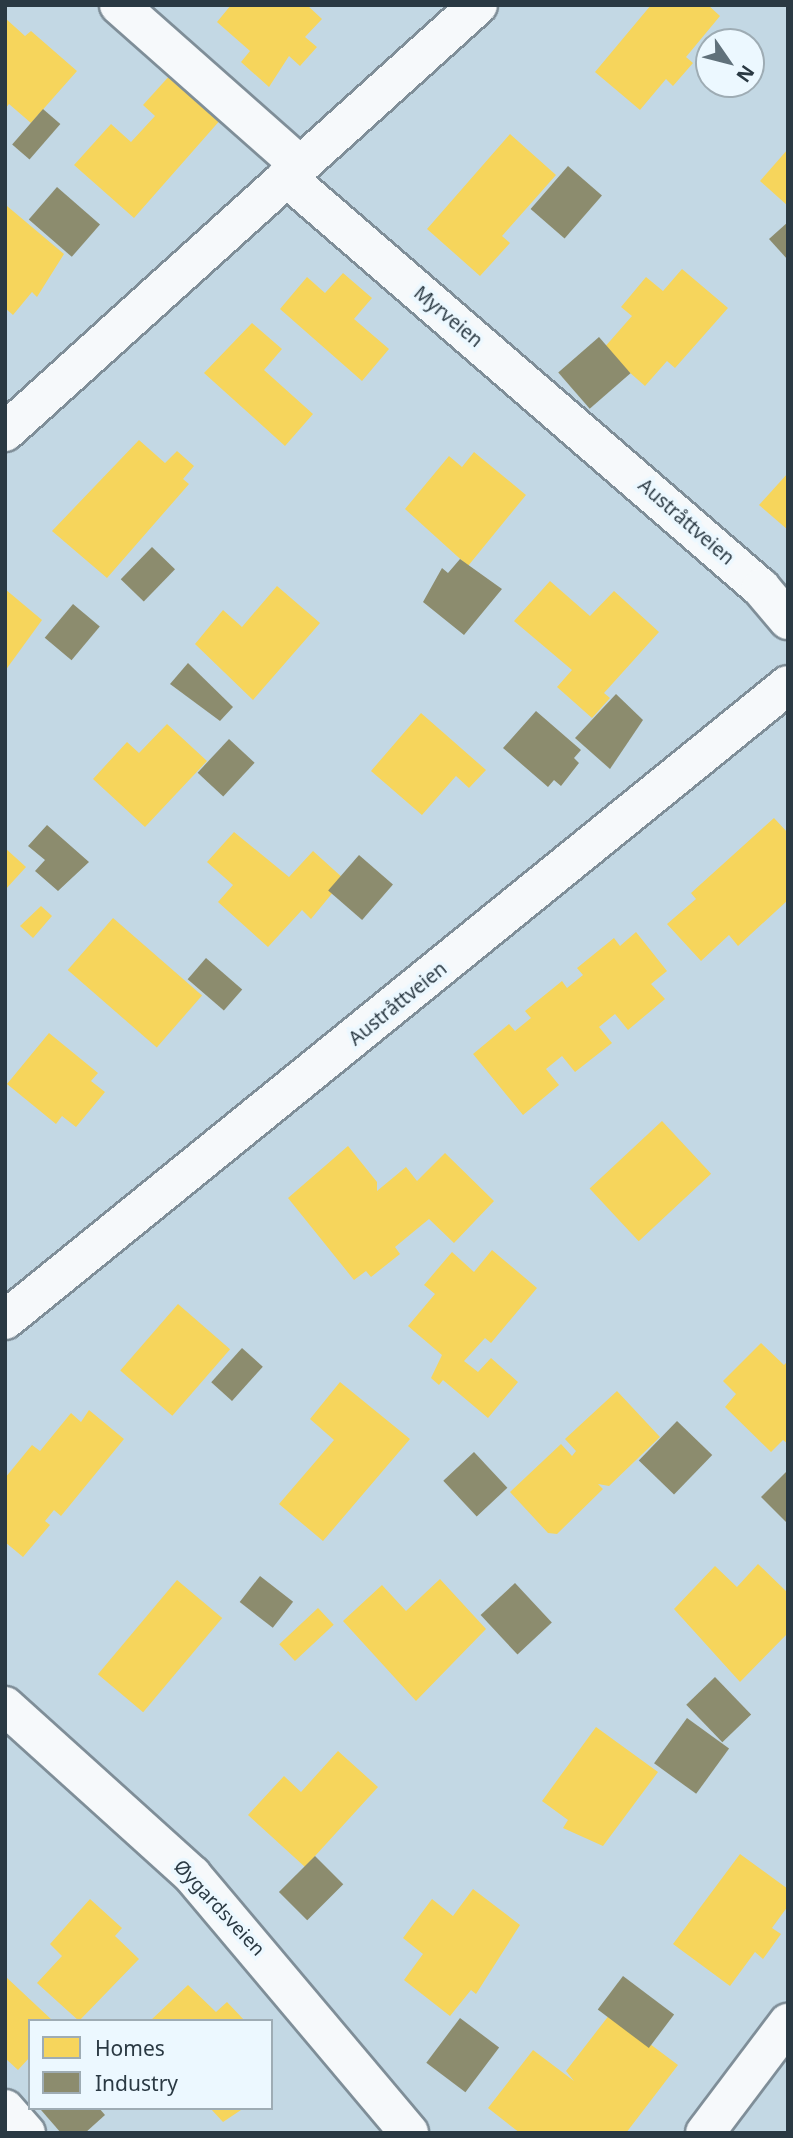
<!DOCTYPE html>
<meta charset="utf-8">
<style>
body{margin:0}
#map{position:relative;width:793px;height:2138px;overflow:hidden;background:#c3d8e4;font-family:"Noto Sans",sans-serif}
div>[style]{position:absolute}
.homes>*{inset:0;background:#f6d55c;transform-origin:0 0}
.industry>*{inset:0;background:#8c8c6e;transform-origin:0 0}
.roads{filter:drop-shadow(2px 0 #7f8e98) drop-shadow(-2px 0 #7f8e98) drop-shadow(0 2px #7f8e98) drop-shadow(0 -2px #7f8e98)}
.minor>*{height:38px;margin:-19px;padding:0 19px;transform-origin:19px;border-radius:19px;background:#f6f9fb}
.tertiary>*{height:38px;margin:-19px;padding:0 19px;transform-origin:19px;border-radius:19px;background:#f6f9fb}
.secondary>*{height:38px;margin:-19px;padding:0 19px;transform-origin:19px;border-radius:19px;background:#f6f9fb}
span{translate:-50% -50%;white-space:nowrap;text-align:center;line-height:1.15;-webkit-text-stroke:7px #ecf8ff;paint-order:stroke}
.street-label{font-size:19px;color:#2a3943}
.frame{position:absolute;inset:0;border:7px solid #2a3943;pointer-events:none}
.legend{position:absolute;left:28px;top:2019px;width:245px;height:91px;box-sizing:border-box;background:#ecf8ff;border:2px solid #9eacb4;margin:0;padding:9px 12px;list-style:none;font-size:21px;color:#2a3943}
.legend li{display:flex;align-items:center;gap:14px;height:35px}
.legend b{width:35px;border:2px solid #9eacb4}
.north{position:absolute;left:695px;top:28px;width:70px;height:70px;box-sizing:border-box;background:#ecf8ff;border:2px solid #9eacb4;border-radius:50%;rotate:125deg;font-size:19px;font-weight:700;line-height:28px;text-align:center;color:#2a3943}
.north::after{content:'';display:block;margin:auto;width:24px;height:32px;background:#60717b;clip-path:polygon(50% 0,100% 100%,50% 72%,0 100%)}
</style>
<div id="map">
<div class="homes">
<div style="clip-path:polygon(231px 5px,307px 5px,322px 19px,305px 37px,317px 47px,300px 66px,289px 56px,269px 87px,241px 62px,250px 51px,217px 22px)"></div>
<div style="clip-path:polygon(651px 5px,708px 5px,720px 16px,686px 57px,693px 63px,673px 86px,666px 79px,640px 110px,595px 72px)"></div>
<div style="clip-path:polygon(5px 18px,25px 36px,31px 31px,77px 71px,31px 123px,9px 104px,5px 109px)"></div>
<div style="clip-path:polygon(172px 73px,222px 118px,134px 218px,74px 165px,111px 124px,131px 142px,155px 116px,143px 105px)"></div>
<div style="clip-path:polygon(510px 134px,556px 175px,502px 236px,510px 243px,480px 276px,427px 229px)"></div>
<div style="clip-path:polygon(788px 149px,788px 206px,760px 181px)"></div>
<div style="clip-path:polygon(7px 206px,64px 254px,37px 297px,32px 292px,13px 315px,5px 308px)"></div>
<div style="clip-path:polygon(682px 269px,728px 308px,675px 368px,667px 361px,645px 386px,603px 349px,632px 316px,621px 307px,646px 277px,663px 291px)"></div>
<div style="clip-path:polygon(343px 273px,372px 298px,354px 319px,389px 349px,362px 381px,280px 309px,307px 277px,325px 293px)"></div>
<div style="clip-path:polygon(252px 323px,282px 349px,264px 370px,313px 414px,285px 446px,204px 373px)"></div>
<div style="clip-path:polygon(139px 440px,165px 463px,177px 451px,194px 466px,183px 479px,189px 484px,107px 578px,52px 531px)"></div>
<div style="clip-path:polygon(474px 452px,526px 495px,468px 566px,405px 509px,449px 456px,462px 467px)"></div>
<div style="clip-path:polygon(788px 473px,788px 530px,759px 505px)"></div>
<div style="clip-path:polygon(550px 581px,590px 616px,614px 591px,659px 632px,604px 693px,610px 698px,592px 718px,557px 687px,572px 670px,514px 621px)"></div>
<div style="clip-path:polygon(277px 586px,320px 623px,253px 700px,195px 644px,223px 610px,242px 627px)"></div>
<div style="clip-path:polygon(5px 589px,42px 620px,5px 671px)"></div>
<div style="clip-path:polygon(421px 713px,486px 770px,469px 788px,456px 776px,422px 815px,371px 771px)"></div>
<div style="clip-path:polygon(167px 724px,207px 761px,145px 827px,93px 779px,127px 742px,139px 753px)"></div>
<div style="clip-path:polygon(774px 818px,788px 833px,788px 900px,738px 946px,729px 935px,701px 961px,667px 924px,696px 899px,691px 893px)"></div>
<div style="clip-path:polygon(234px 832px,289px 877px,313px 851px,344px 879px,311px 919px,302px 910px,268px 947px,218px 902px,233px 885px,207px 862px)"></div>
<div style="clip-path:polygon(5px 848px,26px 867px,5px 890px)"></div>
<div style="clip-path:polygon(41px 906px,52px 916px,33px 938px,20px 926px)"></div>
<div style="left:113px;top:918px;width:118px;height:69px;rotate:41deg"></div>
<div style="clip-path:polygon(636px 932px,667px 971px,651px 984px,665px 999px,628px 1030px,615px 1014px,599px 1027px,612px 1043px,575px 1072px,562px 1056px,546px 1069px,559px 1085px,523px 1115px,473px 1054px,509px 1024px,515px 1031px,531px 1018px,525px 1011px,562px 981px,567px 988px,583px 975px,577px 968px,614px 938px,620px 946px)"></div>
<div style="clip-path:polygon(49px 1033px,98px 1073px,91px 1081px,105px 1092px,76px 1127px,62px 1116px,56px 1124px,7px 1084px)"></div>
<div style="left:662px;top:1121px;width:72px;height:99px;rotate:47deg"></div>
<div style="clip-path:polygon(348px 1146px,377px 1182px,377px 1191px,406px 1167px,417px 1181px,445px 1153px,494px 1201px,454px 1243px,429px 1219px,395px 1247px,400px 1254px,371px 1277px,366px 1271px,354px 1280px,288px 1198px)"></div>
<div style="clip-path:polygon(492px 1250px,537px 1288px,491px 1343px,485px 1338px,464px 1361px,478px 1372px,491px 1358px,518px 1382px,488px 1418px,443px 1380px,439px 1385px,431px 1378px,442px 1355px,408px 1326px,435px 1294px,424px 1285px,452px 1252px,474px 1272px)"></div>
<div style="left:178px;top:1304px;width:69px;height:88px;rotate:41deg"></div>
<div style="clip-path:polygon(761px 1343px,784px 1365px,788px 1361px,788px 1444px,783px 1440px,771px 1452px,725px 1407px,736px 1394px,723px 1381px)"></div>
<div style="clip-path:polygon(340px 1382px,410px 1439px,323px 1541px,279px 1504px,334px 1440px,310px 1419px)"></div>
<div style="clip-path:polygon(617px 1391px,660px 1437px,609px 1486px,598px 1484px,603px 1489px,557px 1534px,548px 1533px,510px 1492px,561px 1444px,572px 1456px,576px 1451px,565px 1439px)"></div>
<div style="clip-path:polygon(89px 1410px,124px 1439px,61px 1516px,54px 1510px,45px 1521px,50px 1525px,23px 1557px,5px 1542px,5px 1478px,32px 1445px,40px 1451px,71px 1413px,81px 1422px)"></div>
<div style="clip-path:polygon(758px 1564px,788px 1593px,788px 1633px,740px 1682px,674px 1609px,715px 1566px,737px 1587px)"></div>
<div style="clip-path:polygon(440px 1579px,486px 1629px,416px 1701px,343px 1621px,382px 1585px,406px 1611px)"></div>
<div style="left:177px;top:1580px;width:59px;height:123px;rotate:40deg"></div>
<div style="left:318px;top:1608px;width:23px;height:53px;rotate:47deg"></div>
<div style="clip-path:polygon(596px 1727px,658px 1772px,603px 1846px,563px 1828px,568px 1820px,542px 1801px)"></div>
<div style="clip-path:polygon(338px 1751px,378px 1787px,305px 1867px,248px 1815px,284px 1776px,301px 1792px)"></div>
<div style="clip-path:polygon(740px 1854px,788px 1889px,788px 1906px,772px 1928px,781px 1934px,763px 1959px,755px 1952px,730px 1986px,673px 1944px)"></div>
<div style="clip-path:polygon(473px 1889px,520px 1925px,476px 1994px,471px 1990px,450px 2016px,404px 1980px,423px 1954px,403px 1938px,432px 1899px,453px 1916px)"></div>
<div style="clip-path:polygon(90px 1899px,122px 1928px,115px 1936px,139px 1959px,79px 2021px,37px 1983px,62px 1956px,50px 1944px)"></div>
<div style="clip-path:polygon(5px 1976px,53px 2021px,30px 2021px,30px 2057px,18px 2070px,5px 2058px)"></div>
<div style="clip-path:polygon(188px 1985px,216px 2012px,227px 2002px,245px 2021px,150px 2021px)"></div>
<div style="clip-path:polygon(610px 2014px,678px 2065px,626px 2133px,520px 2133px,488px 2108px,533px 2050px,574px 2081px,566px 2071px)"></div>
<div style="clip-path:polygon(210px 2108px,244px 2108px,223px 2122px)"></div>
</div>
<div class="industry">
<div style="left:43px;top:109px;width:23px;height:47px;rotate:41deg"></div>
<div style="left:568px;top:166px;width:45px;height:57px;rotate:41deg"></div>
<div style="left:57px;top:187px;width:57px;height:43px;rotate:41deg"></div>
<div style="clip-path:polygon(788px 222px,788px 260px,769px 239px)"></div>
<div style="left:599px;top:337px;width:48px;height:54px;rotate:49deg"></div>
<div style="left:152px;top:547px;width:32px;height:45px;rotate:44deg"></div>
<div style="clip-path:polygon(460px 559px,502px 589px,464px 635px,423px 602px,442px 568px,448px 573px)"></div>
<div style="left:73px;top:604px;width:35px;height:44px;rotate:40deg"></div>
<div style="clip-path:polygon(188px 663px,233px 707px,220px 721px,170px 684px)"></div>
<div style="clip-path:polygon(616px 694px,643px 720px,610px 769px,575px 738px)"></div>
<div style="clip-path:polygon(536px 711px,581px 750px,574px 758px,579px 763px,561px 786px,554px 780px,548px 787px,503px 748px)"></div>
<div style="left:229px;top:739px;width:35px;height:46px;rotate:43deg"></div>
<div style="clip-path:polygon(47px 825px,89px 862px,58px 891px,35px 871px,45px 860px,28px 846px)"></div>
<div style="left:359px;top:855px;width:45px;height:47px;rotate:41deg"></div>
<div style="left:206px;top:958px;width:48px;height:28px;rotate:41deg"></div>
<div style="left:242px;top:1348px;width:28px;height:46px;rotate:42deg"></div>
<div style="left:677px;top:1421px;width:49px;height:55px;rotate:44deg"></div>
<div style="left:474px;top:1452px;width:49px;height:42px;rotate:47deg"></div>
<div style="clip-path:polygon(788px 1470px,788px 1524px,761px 1497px)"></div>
<div style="left:260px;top:1576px;width:42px;height:33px;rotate:38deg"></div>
<div style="left:515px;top:1583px;width:54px;height:47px;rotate:47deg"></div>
<div style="left:715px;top:1677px;width:52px;height:40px;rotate:46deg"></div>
<div style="left:687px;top:1718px;width:52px;height:56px;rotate:36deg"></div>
<div style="left:315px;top:1856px;width:40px;height:51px;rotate:45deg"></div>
<div style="left:623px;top:1976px;width:64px;height:42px;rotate:37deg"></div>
<div style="left:460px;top:2018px;width:49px;height:56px;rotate:37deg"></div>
<div style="clip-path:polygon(99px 2108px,105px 2115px,85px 2133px,61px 2133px,41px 2110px)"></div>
</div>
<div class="roads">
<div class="minor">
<div style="left:119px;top:5px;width:242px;rotate:41.5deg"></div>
<div style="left:286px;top:177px;width:628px;rotate:40.87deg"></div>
<div style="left:761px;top:588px;width:42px;rotate:49.8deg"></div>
<div style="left:5px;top:432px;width:637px;rotate:-42.07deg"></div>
<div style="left:5px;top:2109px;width:32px;rotate:49deg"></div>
<div style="left:705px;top:2133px;width:138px;rotate:-53deg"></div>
</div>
<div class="tertiary">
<div style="left:5px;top:1706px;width:252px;rotate:42.1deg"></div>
<div style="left:192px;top:1875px;width:337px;rotate:49.9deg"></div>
</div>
<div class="secondary">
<div style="left:5px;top:1320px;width:1008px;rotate:-39.04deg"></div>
</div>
</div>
<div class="street-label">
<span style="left:448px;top:317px;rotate:40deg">Myrveien</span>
<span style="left:686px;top:522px;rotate:41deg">Austråttveien</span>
<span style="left:398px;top:1004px;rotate:-39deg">Austråttveien</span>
<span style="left:219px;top:1908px;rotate:47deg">Øygardsveien</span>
</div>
<div class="frame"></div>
<ul class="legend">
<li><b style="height:19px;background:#f6d55c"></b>Homes</li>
<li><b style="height:19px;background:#8c8c6e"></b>Industry</li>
</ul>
<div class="north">N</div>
</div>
